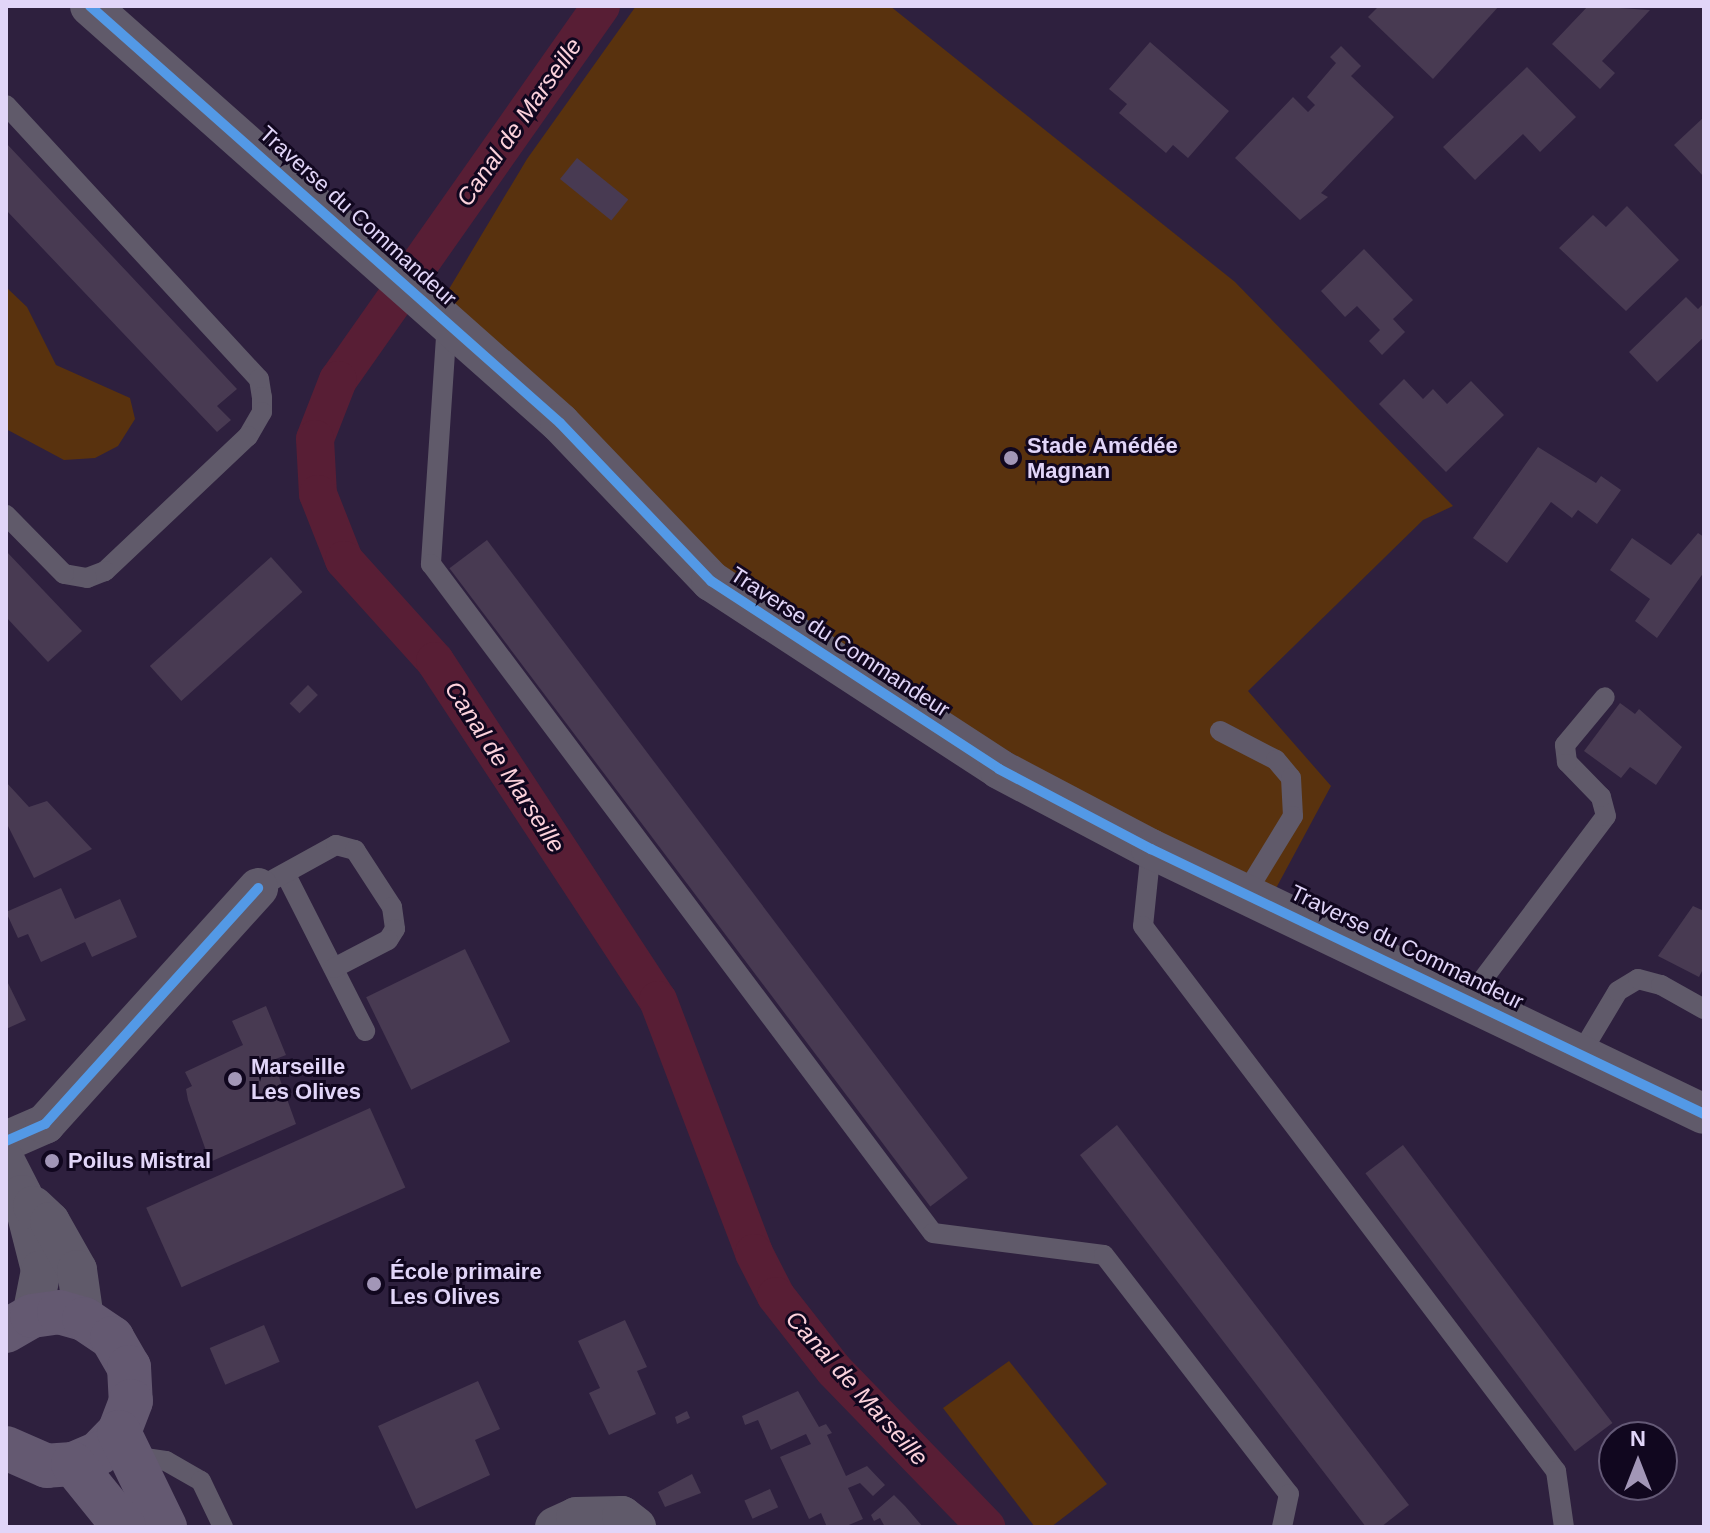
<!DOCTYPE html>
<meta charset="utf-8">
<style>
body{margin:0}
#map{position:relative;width:1710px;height:1533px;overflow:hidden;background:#2e203e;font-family:Helvetica,sans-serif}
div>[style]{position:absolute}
.green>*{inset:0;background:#59320e}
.canal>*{height:38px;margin:-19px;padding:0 19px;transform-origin:19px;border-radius:19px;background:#581e35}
.building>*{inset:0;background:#483a52;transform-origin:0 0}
.service>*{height:20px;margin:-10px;padding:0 10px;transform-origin:10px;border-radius:10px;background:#605a6a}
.minor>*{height:40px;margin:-20px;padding:0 20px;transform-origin:20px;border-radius:20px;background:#605a6a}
.primary>*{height:44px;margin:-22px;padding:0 22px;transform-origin:22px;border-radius:22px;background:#645971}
.cycleway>*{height:10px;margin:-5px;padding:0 5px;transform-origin:5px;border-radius:5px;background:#5399e6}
.dots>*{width:22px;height:22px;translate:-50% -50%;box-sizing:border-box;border:4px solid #11071f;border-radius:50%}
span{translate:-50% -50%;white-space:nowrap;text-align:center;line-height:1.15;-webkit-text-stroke:6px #11071f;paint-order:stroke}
.street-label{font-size:22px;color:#e1d5f8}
.poi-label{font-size:22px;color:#e1d5f8;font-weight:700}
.left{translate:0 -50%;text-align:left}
.water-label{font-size:24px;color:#fcd2dc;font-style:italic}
.frame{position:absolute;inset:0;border:8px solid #e1d5f8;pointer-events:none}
.north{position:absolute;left:1598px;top:1421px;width:80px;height:80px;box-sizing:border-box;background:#11071f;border:2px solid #645976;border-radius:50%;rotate:0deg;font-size:22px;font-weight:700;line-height:32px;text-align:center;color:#e1d5f8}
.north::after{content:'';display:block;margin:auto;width:28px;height:36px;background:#a296b7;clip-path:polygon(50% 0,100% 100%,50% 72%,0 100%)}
</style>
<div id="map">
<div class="green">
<div style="clip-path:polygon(636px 6px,890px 6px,1235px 282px,1453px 506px,1423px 520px,1248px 691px,1331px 786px,1274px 892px,1130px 825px,812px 632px,713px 560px,443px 299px,527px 159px)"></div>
<div style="clip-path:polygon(6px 287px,27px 307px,56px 365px,130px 398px,135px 419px,118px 446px,95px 458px,64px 460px,6px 429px)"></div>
<div style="clip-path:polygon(1009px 1361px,1107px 1484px,1051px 1527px,1035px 1527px,943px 1408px)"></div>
</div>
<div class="canal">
<div style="left:601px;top:6px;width:457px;rotate:125.1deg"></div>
<div style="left:338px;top:380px;width:63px;rotate:111.3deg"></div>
<div style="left:315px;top:439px;width:55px;rotate:86.9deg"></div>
<div style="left:318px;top:494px;width:71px;rotate:68.5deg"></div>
<div style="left:344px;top:560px;width:136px;rotate:48deg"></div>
<div style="left:435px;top:661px;width:406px;rotate:56.7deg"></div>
<div style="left:658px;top:1000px;width:271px;rotate:69.2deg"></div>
<div style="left:754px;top:1253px;width:48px;rotate:62.9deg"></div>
<div style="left:776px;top:1296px;width:94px;rotate:51.9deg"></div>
<div style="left:834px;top:1370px;width:219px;rotate:45.9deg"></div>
</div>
<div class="building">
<div style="clip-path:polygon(1379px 6px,1499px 6px,1433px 79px,1368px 17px)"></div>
<div style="clip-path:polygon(1588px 6px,1650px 10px,1602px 61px,1615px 73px,1600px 89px,1552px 44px)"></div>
<div style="clip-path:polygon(1150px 42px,1229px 111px,1188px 158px,1173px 145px,1166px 153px,1119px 113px,1127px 104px,1109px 89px)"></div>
<div style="clip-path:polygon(1341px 46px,1361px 66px,1351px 76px,1394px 117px,1321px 193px,1328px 197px,1300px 220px,1235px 158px,1293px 97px,1308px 112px,1315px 105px,1307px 97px,1336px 63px,1330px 57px)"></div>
<div style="clip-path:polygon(1527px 67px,1576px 117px,1540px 152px,1523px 134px,1475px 180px,1443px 147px)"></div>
<div style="clip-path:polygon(1704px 117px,1704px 177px,1674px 145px)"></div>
<div style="clip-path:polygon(6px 143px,237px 389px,217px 406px,231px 420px,217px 432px,6px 210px)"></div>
<div style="left:577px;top:158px;width:66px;height:27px;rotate:39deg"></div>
<div style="clip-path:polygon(1627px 206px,1679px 260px,1626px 311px,1559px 248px,1593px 215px,1606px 227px)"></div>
<div style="clip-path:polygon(1364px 249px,1413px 300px,1393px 319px,1405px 332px,1382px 355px,1369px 341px,1380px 330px,1357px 306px,1345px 317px,1321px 291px)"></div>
<div style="clip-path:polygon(1686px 297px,1698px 309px,1704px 303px,1704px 337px,1657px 382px,1629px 352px)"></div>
<div style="clip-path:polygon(1404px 379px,1423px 399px,1433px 389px,1447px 404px,1471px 381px,1504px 415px,1446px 472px,1379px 404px)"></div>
<div style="clip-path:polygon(1538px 447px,1596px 483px,1601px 476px,1621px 490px,1597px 524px,1578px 510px,1572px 518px,1551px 502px,1507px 563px,1473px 538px)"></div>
<div style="clip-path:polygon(1698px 533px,1704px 537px,1704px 572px,1657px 638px,1635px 621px,1650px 599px,1610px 570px,1632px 538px,1671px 565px)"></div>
<div style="left:487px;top:540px;width:799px;height:47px;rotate:53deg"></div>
<div style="clip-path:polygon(6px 551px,82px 631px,48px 662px,6px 617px)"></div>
<div style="left:271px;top:557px;width:47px;height:163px;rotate:48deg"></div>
<div style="left:308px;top:685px;width:14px;height:26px;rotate:45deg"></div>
<div style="clip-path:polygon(1620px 703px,1635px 714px,1639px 709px,1682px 747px,1656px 785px,1630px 767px,1621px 778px,1584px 751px)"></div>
<div style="clip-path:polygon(6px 782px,29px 807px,47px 801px,92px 849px,34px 878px,6px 822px)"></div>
<div style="clip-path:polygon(61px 888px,75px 919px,120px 899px,137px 937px,92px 957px,85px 942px,41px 962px,28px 934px,18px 938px,6px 912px)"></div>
<div style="clip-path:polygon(1693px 906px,1704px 911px,1704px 967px,1699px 977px,1658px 956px)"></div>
<div style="left:465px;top:949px;width:103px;height:110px;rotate:64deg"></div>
<div style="clip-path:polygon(6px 979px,26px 1020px,6px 1029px)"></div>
<div style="clip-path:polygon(266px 1006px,286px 1055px,273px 1060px,296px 1124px,210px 1162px,188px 1100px,186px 1089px,192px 1086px,185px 1072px,243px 1045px,232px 1021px)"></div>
<div style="left:370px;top:1108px;width:87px;height:245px;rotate:66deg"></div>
<div style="clip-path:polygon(1117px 1125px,1409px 1505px,1381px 1527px,1366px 1527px,1080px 1155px)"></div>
<div style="left:1403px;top:1145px;width:348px;height:47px;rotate:53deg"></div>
<div style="clip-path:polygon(625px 1320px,647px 1367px,637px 1371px,656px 1414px,609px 1435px,589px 1393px,600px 1388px,578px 1341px)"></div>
<div style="left:264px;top:1325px;width:40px;height:59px;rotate:67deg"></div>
<div style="clip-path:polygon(478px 1381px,500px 1429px,475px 1440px,490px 1475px,416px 1509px,378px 1426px)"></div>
<div style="clip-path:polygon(798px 1391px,819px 1427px,826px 1424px,832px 1433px,827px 1435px,846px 1476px,867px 1466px,885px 1485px,873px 1496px,860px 1483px,848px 1488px,863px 1519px,844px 1527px,827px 1527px,821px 1513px,809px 1519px,780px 1457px,811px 1444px,806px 1434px,771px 1450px,758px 1420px,745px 1425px,742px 1416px)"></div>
<div style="clip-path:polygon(687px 1411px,690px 1418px,677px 1424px,675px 1417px)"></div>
<div style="clip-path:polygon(692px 1474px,701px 1493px,665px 1507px,658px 1492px)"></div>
<div style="left:770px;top:1489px;width:20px;height:28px;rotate:66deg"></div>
<div style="clip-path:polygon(894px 1495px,905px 1506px,923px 1527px,885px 1527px,880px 1518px,874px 1521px,871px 1515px)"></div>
</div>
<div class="service">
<div style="left:6px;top:105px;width:373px;rotate:47.3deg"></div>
<div style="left:259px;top:379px;width:18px;rotate:81deg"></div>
<div style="left:262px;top:397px;width:15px;rotate:90deg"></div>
<div style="left:262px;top:412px;width:28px;rotate:120deg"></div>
<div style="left:248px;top:436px;width:197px;rotate:136.6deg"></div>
<div style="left:105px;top:571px;width:19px;rotate:159deg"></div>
<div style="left:87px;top:578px;width:23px;rotate:-170deg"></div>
<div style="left:64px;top:574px;width:83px;rotate:-134.5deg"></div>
<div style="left:447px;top:322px;width:243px;rotate:93.8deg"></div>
<div style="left:431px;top:564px;width:836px;rotate:53.12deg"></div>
<div style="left:933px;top:1233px;width:172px;rotate:7.3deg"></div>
<div style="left:1104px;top:1255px;width:302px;rotate:52.3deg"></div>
<div style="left:1289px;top:1494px;width:34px;rotate:102deg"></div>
<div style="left:1220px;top:731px;width:63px;rotate:27.4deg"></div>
<div style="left:1276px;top:760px;width:23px;rotate:50deg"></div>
<div style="left:1291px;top:778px;width:38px;rotate:87deg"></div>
<div style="left:1293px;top:816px;width:90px;rotate:121.4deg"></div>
<div style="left:1151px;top:849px;width:77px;rotate:95.9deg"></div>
<div style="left:1143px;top:926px;width:684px;rotate:52.85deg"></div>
<div style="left:1556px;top:1471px;width:57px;rotate:81.9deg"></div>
<div style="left:286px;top:875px;width:175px;rotate:63.1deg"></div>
<div style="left:258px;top:888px;width:89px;rotate:-28.9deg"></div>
<div style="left:336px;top:845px;width:20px;rotate:15deg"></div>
<div style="left:355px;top:850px;width:68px;rotate:57deg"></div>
<div style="left:392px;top:907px;width:22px;rotate:82deg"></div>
<div style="left:395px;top:929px;width:13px;rotate:122deg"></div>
<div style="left:388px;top:940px;width:61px;rotate:152.6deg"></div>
<div style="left:1468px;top:999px;width:229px;rotate:-53deg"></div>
<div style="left:1606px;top:816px;width:20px;rotate:-105deg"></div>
<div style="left:1601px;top:797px;width:49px;rotate:-134.2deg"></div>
<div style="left:1567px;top:762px;width:17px;rotate:-97deg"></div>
<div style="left:1565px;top:745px;width:62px;rotate:-50.2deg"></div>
<div style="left:1581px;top:1053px;width:72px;rotate:-59.2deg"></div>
<div style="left:1618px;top:991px;width:23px;rotate:-31deg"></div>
<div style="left:1638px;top:979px;width:24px;rotate:15deg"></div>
<div style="left:1661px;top:985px;width:49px;rotate:29.2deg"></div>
<div style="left:131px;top:1456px;width:35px;rotate:8deg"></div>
<div style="left:166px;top:1461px;width:40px;rotate:29.7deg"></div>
<div style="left:201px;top:1481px;width:51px;rotate:64.4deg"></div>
</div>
<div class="minor">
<div style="left:90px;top:6px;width:628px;rotate:41.58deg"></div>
<div style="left:560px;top:423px;width:219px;rotate:46.3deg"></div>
<div style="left:711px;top:581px;width:344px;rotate:33.1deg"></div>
<div style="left:999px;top:769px;width:172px;rotate:27.8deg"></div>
<div style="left:1151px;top:849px;width:613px;rotate:25.6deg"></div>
<div style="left:6px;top:1141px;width:43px;rotate:-23.6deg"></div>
<div style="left:45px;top:1124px;width:318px;rotate:-47.9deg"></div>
<div style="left:6px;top:1163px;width:36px;rotate:63deg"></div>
<div style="left:22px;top:1195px;width:77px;rotate:75.8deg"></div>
<div style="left:41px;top:1270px;width:47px;rotate:101.1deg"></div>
<div style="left:33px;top:1206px;width:23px;rotate:43deg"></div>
<div style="left:50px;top:1222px;width:55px;rotate:60.6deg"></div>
<div style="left:77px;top:1270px;width:49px;rotate:81.9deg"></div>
<div style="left:555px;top:1527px;width:23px;rotate:-25deg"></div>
<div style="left:576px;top:1517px;width:46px;rotate:-1.2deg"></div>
<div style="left:622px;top:1516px;width:18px;rotate:38deg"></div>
</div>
<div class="primary">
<div style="left:6px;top:1331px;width:30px;rotate:-30deg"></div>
<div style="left:32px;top:1316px;width:27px;rotate:-8deg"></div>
<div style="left:59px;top:1312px;width:26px;rotate:16deg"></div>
<div style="left:84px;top:1319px;width:34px;rotate:34deg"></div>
<div style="left:112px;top:1338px;width:34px;rotate:60deg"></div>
<div style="left:129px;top:1367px;width:34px;rotate:87deg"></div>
<div style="left:131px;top:1401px;width:33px;rotate:111deg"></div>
<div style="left:119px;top:1432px;width:29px;rotate:134deg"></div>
<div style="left:99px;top:1453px;width:28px;rotate:157deg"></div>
<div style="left:73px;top:1464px;width:26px;rotate:176deg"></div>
<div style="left:47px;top:1466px;width:45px;rotate:-156.3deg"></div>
<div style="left:119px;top:1432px;width:106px;rotate:64.2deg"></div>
<div style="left:73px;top:1464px;width:81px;rotate:51deg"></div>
</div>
<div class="cycleway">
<div style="left:90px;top:6px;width:628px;rotate:41.58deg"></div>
<div style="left:560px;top:423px;width:219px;rotate:46.3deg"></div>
<div style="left:711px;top:581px;width:344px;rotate:33.1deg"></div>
<div style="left:999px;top:769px;width:172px;rotate:27.8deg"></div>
<div style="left:1151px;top:849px;width:613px;rotate:25.6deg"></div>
<div style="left:6px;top:1141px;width:43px;rotate:-23.6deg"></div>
<div style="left:45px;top:1124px;width:318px;rotate:-47.9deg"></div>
</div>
<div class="dots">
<div style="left:1011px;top:458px;background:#a296b7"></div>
<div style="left:235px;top:1079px;background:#a296b7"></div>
<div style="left:52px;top:1161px;background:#a296b7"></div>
<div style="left:374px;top:1284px;background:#a296b7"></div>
</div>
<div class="street-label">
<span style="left:358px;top:216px;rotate:42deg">Traverse du Commandeur</span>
<span style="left:840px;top:642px;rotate:33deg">Traverse du Commandeur</span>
<span style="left:1407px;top:947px;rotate:26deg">Traverse du Commandeur</span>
</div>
<div class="poi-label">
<span class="left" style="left:1027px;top:458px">Stade Amédée<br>Magnan</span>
<span class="left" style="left:251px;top:1079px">Marseille<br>Les Olives</span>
<span class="left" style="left:68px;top:1161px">Poilus Mistral</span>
<span class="left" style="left:390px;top:1284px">École primaire<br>Les Olives</span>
</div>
<div class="water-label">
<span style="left:519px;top:122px;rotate:-55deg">Canal de Marseille</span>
<span style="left:505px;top:767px;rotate:57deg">Canal de Marseille</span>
<span style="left:857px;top:1388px;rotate:48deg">Canal de Marseille</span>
</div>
<div class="frame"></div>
<div class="north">N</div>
</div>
